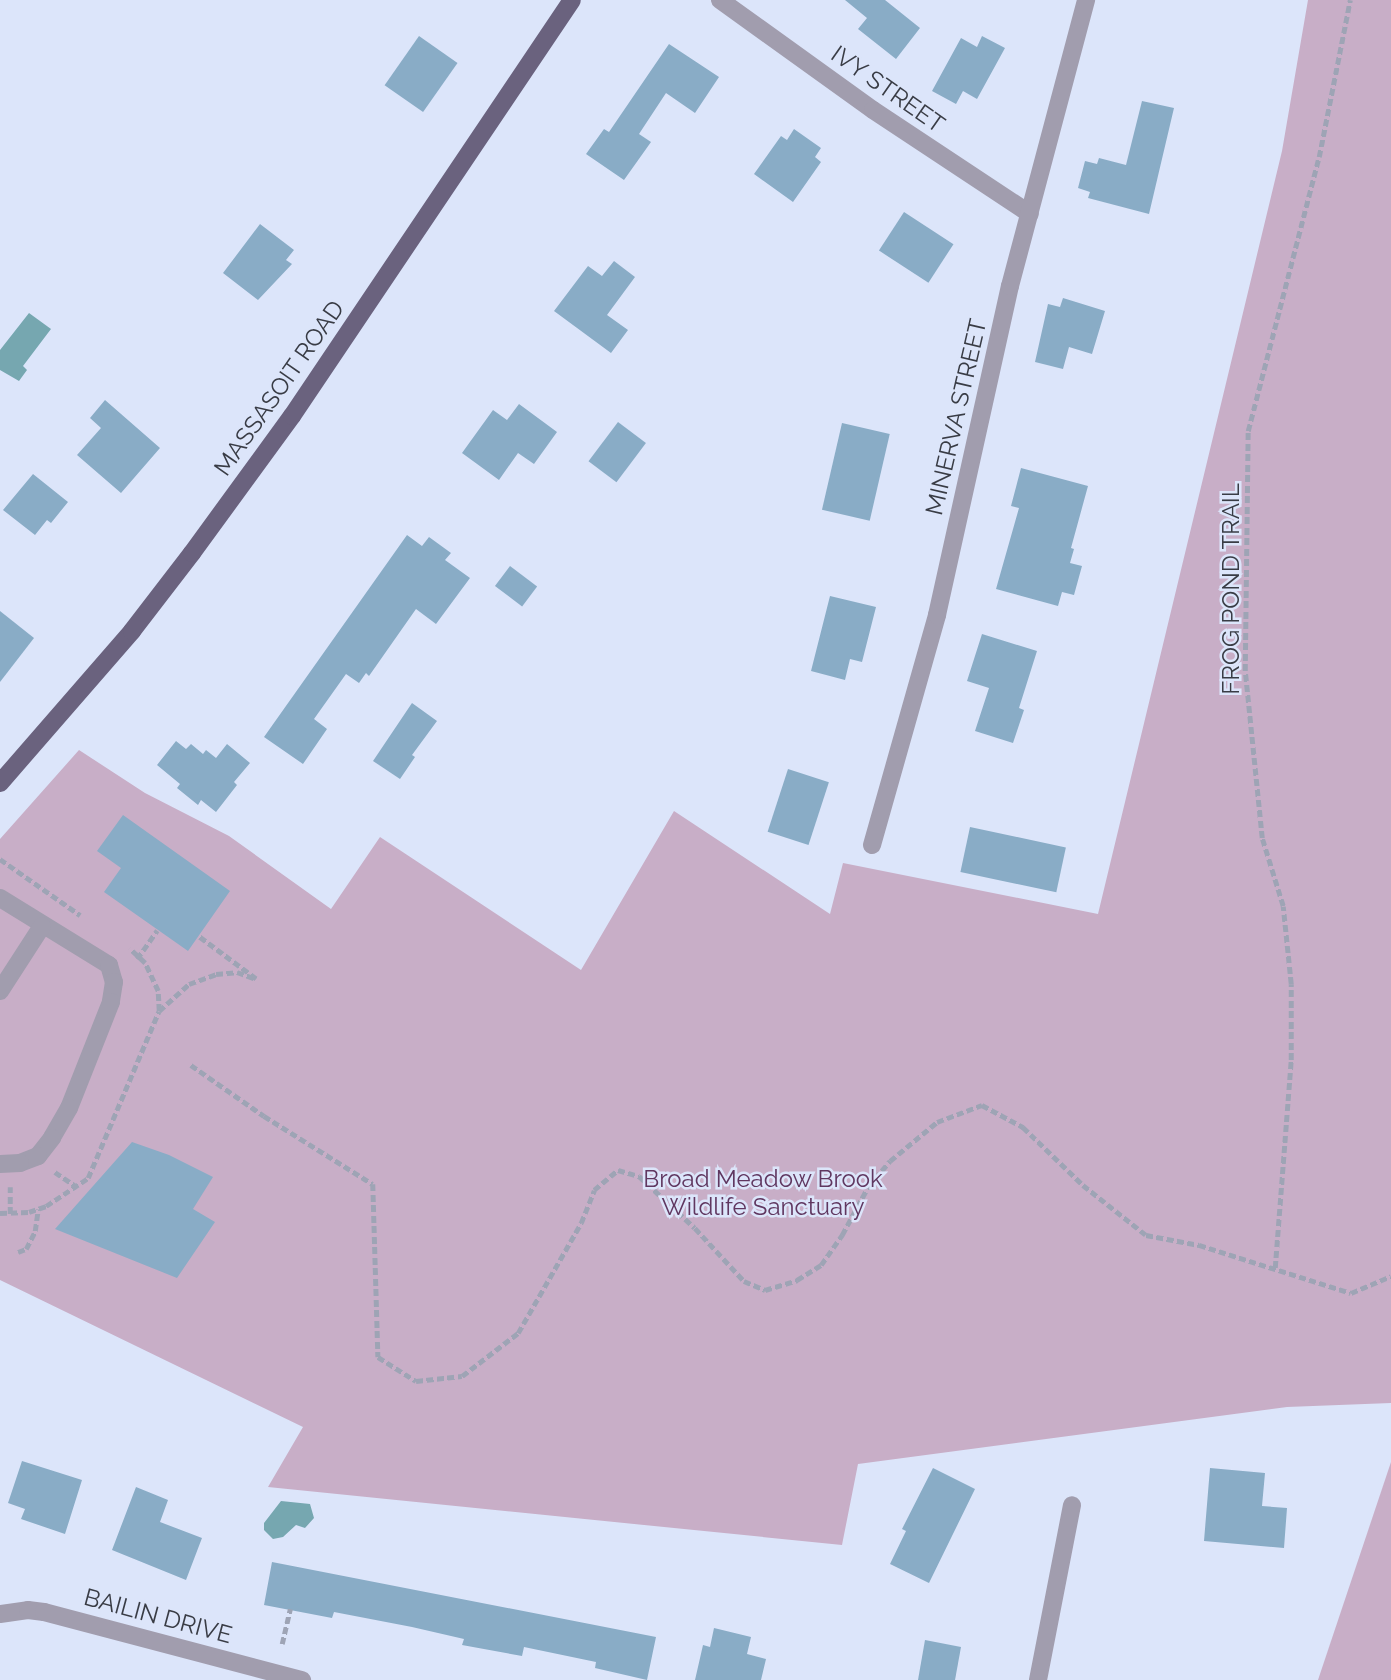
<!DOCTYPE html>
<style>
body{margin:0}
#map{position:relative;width:1391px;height:1680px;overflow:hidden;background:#dce5fa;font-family:Raleway,sans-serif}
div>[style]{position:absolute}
.green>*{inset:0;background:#c8aec7}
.water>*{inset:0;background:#76a7b0}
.building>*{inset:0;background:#89acc6;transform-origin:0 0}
.path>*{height:4.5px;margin-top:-2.25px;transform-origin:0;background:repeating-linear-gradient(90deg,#9ea4b5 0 7px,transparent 0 10.5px)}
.minor>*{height:18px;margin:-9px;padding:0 9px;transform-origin:9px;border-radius:9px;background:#a19dae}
.major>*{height:18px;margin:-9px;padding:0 9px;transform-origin:9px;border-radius:9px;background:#6a627e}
span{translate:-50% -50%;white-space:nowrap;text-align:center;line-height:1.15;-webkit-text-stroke:5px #dce5fa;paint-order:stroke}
.street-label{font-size:24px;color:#393c45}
.park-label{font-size:24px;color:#603760}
</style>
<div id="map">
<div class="green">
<div style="clip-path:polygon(1308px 0,1391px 0,1391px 1403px,1287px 1407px,858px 1464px,842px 1545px,268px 1487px,303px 1427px,0 1280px,0 839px,79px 750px,145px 793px,229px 836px,331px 909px,380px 837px,581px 970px,674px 811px,830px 914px,843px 863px,1098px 914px,1282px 151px)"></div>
<div style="clip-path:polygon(1391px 1462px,1391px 1680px,1318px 1680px)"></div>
</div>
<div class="water">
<div style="clip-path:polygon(29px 313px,51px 329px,23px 366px,27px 370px,19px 381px,0 370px,0 350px)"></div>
<div style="clip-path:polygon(281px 1501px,310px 1504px,314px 1518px,305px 1528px,296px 1525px,283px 1537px,273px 1539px,264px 1530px,264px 1523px)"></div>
</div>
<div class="building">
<div style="clip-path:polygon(845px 0,885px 0,920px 28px,896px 59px,858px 29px,867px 18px)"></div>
<div style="left:419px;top:36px;width:47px;height:60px;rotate:35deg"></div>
<div style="clip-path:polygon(982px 36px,1005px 48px,977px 99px,963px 91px,956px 104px,932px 91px,961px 38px,977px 47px)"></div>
<div style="clip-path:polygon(669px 44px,719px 77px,695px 113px,666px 93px,639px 134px,651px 142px,624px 180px,586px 154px,604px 129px,609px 132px)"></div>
<div style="clip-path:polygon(1142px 101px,1174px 108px,1149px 214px,1088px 198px,1090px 192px,1078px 188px,1085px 161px,1097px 164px,1099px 158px,1126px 165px)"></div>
<div style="clip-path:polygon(794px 129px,821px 148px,815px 157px,821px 162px,793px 202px,754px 174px,781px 136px,787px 140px)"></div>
<div style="left:904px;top:212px;width:59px;height:46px;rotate:33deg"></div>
<div style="clip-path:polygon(260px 224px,294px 250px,286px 260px,292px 264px,258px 300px,223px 273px)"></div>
<div style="clip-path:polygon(614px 261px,635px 277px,607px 315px,628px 330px,611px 353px,554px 311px,588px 266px,602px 276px)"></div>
<div style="clip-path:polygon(1063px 298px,1105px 311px,1092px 354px,1069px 347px,1063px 369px,1035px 362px,1048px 304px,1060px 307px)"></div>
<div style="clip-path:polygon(105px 400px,160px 448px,121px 493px,77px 455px,101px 428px,90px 418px)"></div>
<div style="clip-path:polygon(519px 404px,557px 432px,534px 464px,518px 453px,499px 480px,462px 453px,493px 410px,507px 420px)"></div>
<div style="left:618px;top:422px;width:35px;height:49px;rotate:37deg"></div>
<div style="left:842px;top:423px;width:49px;height:89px;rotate:13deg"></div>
<div style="clip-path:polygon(1021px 468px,1088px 486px,1071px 548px,1074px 549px,1070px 563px,1082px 566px,1074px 595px,1062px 592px,1058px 606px,996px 589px,1019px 508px,1011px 506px)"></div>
<div style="clip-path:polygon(33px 474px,68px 502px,51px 523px,47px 520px,35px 535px,3px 510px)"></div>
<div style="clip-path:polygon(407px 535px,422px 546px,429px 537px,451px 553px,445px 560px,470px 578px,436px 624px,416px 609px,369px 676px,366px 673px,359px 683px,346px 674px,314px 719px,327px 729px,303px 764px,264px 737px)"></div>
<div style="left:510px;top:566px;width:34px;height:25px;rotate:37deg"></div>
<div style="clip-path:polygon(830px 596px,876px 607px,862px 662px,850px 659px,845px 680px,811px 671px)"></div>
<div style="clip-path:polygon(0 611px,34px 638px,0 682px)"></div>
<div style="clip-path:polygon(982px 634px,1037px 651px,1019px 708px,1024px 710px,1013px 743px,975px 731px,989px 688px,967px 681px)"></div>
<div style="clip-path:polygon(412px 703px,437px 721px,412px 755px,415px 757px,400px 779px,373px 761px)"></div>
<div style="clip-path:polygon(176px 741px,186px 749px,191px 744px,203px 754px,206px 750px,216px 758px,227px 744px,250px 763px,234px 782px,237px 785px,216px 812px,201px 800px,198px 805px,177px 788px,180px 784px,157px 765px)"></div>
<div style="left:788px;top:769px;width:43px;height:66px;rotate:18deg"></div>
<div style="clip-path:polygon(123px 815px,230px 891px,188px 951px,104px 892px,121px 868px,97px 851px)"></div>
<div style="left:970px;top:827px;width:98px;height:46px;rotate:12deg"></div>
<div style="clip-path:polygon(132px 1142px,169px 1155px,213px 1177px,193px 1209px,215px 1222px,177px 1278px,55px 1229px)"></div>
<div style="clip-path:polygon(22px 1461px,82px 1480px,65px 1534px,21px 1519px,25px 1509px,8px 1503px)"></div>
<div style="clip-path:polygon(933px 1468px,975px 1489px,929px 1583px,890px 1564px,906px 1531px,902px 1529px)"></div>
<div style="clip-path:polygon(1210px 1468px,1265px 1473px,1262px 1506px,1287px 1508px,1284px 1548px,1204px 1541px)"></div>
<div style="clip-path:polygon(136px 1487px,168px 1500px,160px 1522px,202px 1538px,186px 1580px,112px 1550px)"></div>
<div style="clip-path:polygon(272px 1562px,656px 1637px,647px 1680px,595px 1668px,596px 1662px,524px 1647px,522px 1656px,462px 1645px,464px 1639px,412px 1627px,334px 1612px,332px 1618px,264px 1605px)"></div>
<div style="clip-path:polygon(714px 1628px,751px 1637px,747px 1654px,766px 1659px,761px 1680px,695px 1680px,703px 1645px,710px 1647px)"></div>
<div style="clip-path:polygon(925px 1640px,961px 1647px,955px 1680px,918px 1680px)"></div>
</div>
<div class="path">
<div style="left:0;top:859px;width:98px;rotate:35deg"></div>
<div style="left:137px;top:959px;width:35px;rotate:-55deg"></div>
<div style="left:159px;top:1011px;width:40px;rotate:-42deg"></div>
<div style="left:189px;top:984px;width:29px;rotate:-20deg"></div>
<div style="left:216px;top:974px;width:21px;rotate:-5deg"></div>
<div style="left:237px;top:972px;width:20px;rotate:20deg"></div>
<div style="left:256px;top:979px;width:72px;rotate:-143.4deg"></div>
<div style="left:191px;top:1065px;width:89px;rotate:34.9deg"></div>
<div style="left:264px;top:1116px;width:128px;rotate:32deg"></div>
<div style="left:373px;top:1184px;width:173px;rotate:88.3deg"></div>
<div style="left:378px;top:1357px;width:45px;rotate:32.3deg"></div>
<div style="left:416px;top:1381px;width:46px;rotate:-6.2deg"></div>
<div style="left:462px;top:1376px;width:71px;rotate:-37.5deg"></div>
<div style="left:518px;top:1333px;width:127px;rotate:-60.2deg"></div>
<div style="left:581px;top:1223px;width:35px;rotate:-68deg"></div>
<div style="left:594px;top:1190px;width:31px;rotate:-40deg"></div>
<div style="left:618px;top:1170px;width:22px;rotate:16deg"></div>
<div style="left:639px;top:1176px;width:76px;rotate:42.9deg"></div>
<div style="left:695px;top:1228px;width:72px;rotate:47.2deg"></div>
<div style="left:744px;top:1281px;width:23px;rotate:23deg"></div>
<div style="left:765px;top:1290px;width:34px;rotate:-17deg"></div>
<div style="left:797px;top:1280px;width:28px;rotate:-32deg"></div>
<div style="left:821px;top:1265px;width:37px;rotate:-55deg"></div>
<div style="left:842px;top:1235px;width:55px;rotate:-61.6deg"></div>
<div style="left:868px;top:1187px;width:34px;rotate:-50deg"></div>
<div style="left:890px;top:1161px;width:61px;rotate:-39.7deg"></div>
<div style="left:937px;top:1122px;width:48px;rotate:-20.7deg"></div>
<div style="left:982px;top:1105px;width:47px;rotate:28.2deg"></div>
<div style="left:1023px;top:1127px;width:83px;rotate:44deg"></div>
<div style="left:1083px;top:1185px;width:80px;rotate:38.4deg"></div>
<div style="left:1146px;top:1235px;width:54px;rotate:10.7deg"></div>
<div style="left:1199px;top:1245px;width:159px;rotate:17.5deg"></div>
<div style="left:1351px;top:1293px;width:43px;rotate:-23deg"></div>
<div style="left:55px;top:1172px;width:27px;rotate:34deg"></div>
<div style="left:0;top:1213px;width:29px;rotate:-2deg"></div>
<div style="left:29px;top:1212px;width:18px;rotate:-19deg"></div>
<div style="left:46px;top:1206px;width:50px;rotate:-33.7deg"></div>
<div style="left:88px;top:1178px;width:181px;rotate:-67deg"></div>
<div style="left:159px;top:1011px;width:20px;rotate:-93deg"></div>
<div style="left:158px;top:991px;width:31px;rotate:-115deg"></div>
<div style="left:145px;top:963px;width:21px;rotate:-137deg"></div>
<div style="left:10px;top:1214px;width:27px;rotate:-90deg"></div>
<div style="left:18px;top:1252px;width:9px;rotate:-21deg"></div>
<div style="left:26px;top:1249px;width:20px;rotate:-63deg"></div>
<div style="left:35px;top:1231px;width:22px;rotate:-82deg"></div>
<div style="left:1275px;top:1268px;width:209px;rotate:-85.6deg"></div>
<div style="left:1291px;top:1060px;width:76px;rotate:-90deg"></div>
<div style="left:1291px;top:984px;width:78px;rotate:-95.9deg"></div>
<div style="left:1283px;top:906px;width:71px;rotate:-107.2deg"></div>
<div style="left:1262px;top:838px;width:168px;rotate:-95.8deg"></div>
<div style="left:1245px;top:671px;width:240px;rotate:-89.3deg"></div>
<div style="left:1248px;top:431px;width:283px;rotate:-75.5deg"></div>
<div style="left:1319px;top:157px;width:160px;rotate:-78.8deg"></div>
<div style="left:282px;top:1644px;width:36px;rotate:-77deg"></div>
</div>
<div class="minor">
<div style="left:720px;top:0;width:188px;rotate:35.7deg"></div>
<div style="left:873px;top:110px;width:188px;rotate:33.5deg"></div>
<div style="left:872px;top:845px;width:239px;rotate:-74.2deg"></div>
<div style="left:937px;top:615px;width:337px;rotate:-77.5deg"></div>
<div style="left:1010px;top:286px;width:296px;rotate:-75.1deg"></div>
<div style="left:0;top:898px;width:128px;rotate:31.6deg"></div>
<div style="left:109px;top:965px;width:18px;rotate:74deg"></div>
<div style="left:114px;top:982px;width:20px;rotate:99deg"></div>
<div style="left:111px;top:1002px;width:114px;rotate:111.6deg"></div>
<div style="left:69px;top:1108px;width:34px;rotate:120deg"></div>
<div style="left:52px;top:1138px;width:23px;rotate:128deg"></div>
<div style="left:38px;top:1156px;width:19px;rotate:159deg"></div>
<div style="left:20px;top:1163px;width:20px;rotate:177deg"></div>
<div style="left:0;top:991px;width:77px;rotate:-57.1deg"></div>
<div style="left:0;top:1614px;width:28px;rotate:-8deg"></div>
<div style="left:28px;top:1610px;width:16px;rotate:7deg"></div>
<div style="left:44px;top:1612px;width:267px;rotate:14.8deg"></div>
<div style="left:1038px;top:1680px;width:178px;rotate:-79deg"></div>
</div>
<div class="major">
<div style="left:0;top:783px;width:201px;rotate:-49deg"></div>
<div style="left:132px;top:631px;width:98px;rotate:-52.4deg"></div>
<div style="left:192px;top:553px;width:170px;rotate:-53.9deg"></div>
<div style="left:292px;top:416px;width:501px;rotate:-56.06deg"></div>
</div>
<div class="street-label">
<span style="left:888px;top:89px;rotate:35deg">IVY STREET</span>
<span style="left:279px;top:388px;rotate:-55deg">MASSASOIT ROAD</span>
<span style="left:956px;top:417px;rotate:-77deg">MINERVA STREET</span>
<span style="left:1231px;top:589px;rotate:-90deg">FROG POND TRAIL</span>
<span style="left:158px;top:1616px;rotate:15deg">BAILIN DRIVE</span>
</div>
<div class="park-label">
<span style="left:763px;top:1193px">Broad Meadow Brook<br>Wildlife Sanctuary</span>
</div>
</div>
